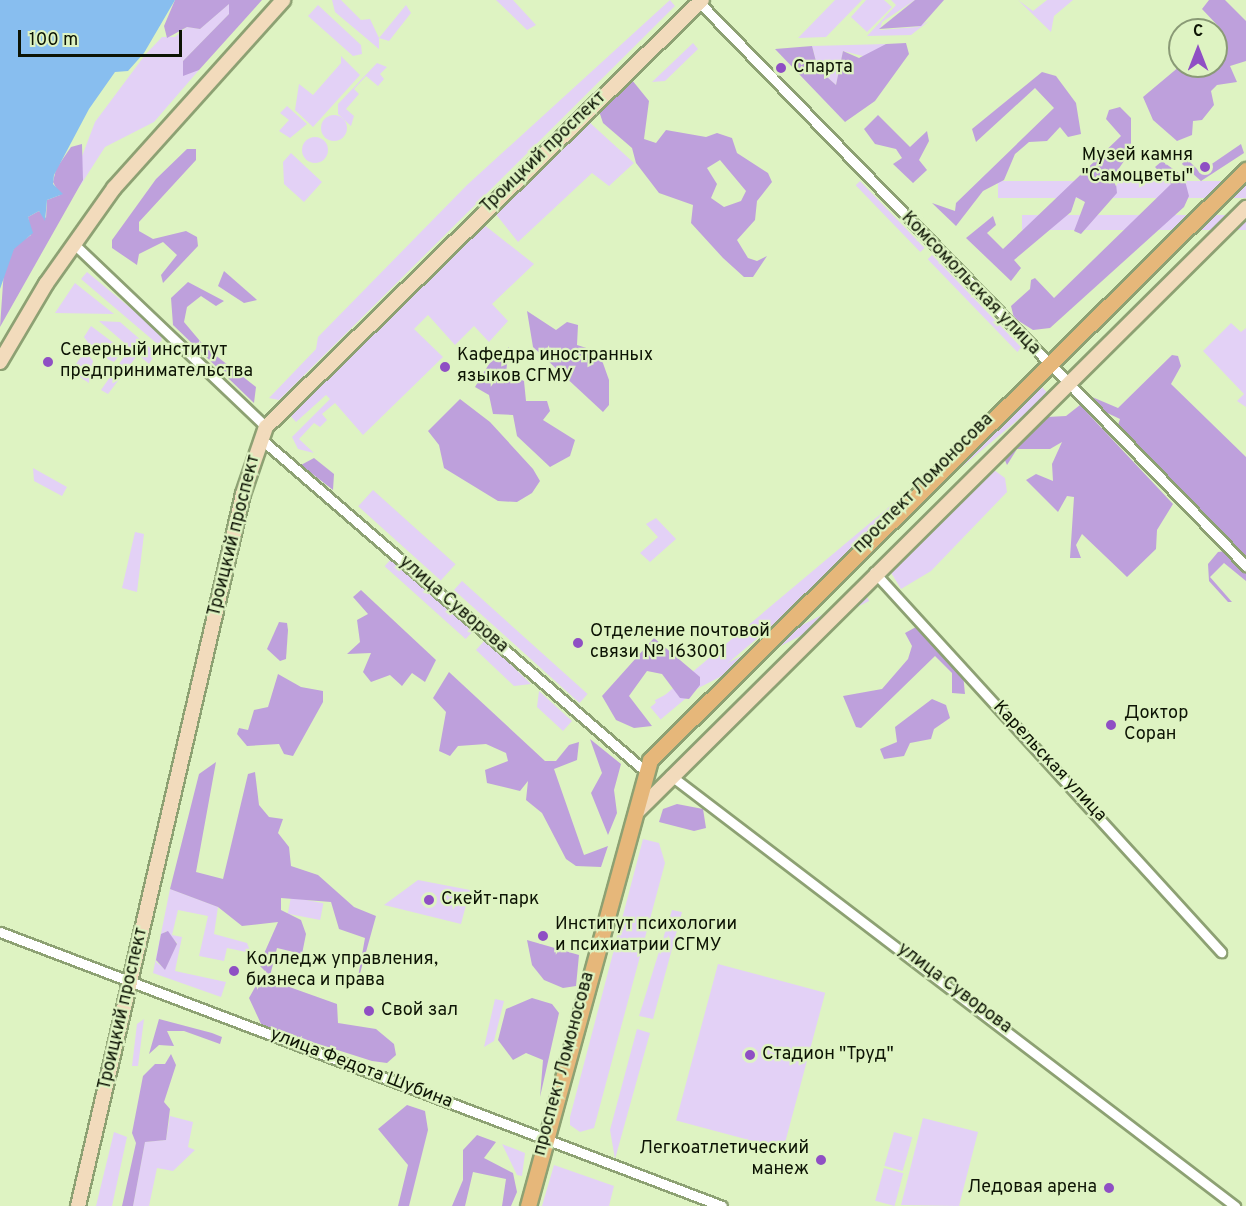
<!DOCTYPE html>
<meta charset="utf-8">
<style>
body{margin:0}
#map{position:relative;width:1246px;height:1206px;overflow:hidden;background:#def3c2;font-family:Overpass,sans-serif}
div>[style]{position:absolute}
.green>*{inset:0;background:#e3d1f6;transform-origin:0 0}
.round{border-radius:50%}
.forest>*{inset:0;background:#bea0dc}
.water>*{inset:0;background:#88beef}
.roads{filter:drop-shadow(2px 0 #8da173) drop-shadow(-2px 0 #8da173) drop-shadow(0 2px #8da173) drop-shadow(0 -2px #8da173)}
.street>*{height:9px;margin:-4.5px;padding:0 4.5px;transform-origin:4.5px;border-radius:4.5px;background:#fff}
.secondary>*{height:14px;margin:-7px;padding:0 7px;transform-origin:7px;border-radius:7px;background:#f2dbbc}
.primary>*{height:15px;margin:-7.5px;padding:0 7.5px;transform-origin:7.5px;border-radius:7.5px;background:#e6b77a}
.dots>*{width:16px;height:16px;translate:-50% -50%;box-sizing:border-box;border:3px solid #def3c2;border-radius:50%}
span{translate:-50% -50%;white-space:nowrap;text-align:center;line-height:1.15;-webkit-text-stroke:4.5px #def3c2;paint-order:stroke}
.poi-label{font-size:18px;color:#0d1404}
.left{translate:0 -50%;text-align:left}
.right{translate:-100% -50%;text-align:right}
.street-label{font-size:18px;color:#0d1404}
.north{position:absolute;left:1168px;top:18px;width:60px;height:60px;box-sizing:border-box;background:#def3c2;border:2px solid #8a9a76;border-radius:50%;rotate:0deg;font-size:16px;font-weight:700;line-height:24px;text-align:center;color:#0d1404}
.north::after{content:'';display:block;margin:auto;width:21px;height:27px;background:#8f4fc4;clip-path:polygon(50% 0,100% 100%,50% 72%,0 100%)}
.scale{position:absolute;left:18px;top:30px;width:164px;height:27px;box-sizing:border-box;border:3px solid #0d1404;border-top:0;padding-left:8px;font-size:18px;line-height:21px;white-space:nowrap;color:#0d1404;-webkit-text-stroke:4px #def3c2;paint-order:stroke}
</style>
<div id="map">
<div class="green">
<div style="clip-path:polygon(341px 0,361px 20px,370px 19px,379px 38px,406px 5px,411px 13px,389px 41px,379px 38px,379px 49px,335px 12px,332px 0)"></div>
<div style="clip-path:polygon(496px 0,513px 0,536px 25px,527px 30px)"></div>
<div style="clip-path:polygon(670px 0,675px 6px,279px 400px,269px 398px,316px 349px,318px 337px,467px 185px)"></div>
<div style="clip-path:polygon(835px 0,862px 0,826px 37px,798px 38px)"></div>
<div style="clip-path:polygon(866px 0,884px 0,892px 7px,867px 32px,851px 17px)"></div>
<div style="clip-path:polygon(891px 0,915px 0,882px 22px,880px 30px,917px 27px,929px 21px,911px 35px,867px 36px,896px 5px)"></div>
<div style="clip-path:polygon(1018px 0,1033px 11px,1047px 0,1073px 0,1054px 16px,1051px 32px)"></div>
<div style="clip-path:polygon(230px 3px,229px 14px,183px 61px,199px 70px,154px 122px,105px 147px,80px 186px,81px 159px,95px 122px,145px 55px,162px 37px,175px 37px,187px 27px,200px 29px)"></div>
<div style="clip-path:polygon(318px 5px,361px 45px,362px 54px,353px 56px,308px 16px)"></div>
<div style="clip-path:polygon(693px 43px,698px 49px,665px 81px,652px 82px)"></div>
<div style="clip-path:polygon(886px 44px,867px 57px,843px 51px,836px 85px,818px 69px,812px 46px)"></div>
<div style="clip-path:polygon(341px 56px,360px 75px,313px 127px,295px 110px,299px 84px,313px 95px,341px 63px)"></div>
<div style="clip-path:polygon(377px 63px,387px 67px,380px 74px,384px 79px,378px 86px,366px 76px,354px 89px,359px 94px,346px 109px,354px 116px,351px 126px,338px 114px,338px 104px)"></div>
<div style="clip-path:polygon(287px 106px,307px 124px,290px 138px,279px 131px,289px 120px,280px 113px)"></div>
<div class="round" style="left:321px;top:115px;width:26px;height:26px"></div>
<div style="clip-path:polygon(588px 121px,634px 163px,609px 186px,592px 173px,518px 242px,495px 213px)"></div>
<div class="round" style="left:302px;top:137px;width:26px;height:26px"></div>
<div style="clip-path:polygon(291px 153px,322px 182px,304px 202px,284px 184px,283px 162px)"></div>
<div style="left:860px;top:181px;width:93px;height:6px;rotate:46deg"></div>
<div style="left:1246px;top:181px;width:17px;height:248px;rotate:90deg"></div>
<div style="left:1246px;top:215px;width:15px;height:224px;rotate:90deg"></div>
<div style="clip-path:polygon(483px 224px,534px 264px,492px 304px,508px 321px,489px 342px,474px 326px,455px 345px,428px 315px,414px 329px,443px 357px,363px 435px,335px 403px,322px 414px,327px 420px,320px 427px,314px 423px,299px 439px,314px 453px,298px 449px,292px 437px,330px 399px,326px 395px,296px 422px,288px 413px)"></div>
<div style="left:932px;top:255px;width:129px;height:6px;rotate:46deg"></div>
<div style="clip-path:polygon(87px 272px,162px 334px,161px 347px,81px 279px)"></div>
<div style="clip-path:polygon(75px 283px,114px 314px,55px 313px)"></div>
<div style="clip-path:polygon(99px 321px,120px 322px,156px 353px,149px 364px)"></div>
<div style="clip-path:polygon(1231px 323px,1241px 332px,1246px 328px,1246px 407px,1237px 401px,1244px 394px,1203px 351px)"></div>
<div style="clip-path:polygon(91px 326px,123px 350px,114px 362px,96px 354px,84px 337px)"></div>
<div style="clip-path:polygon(85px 351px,93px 361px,89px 383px,71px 371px)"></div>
<div style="clip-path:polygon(128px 351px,136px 357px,108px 394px,101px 390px)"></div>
<div style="left:1038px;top:382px;width:16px;height:506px;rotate:50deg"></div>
<div style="clip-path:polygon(33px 468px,67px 487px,62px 496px,34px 481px)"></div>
<div style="clip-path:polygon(994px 470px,1005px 478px,1007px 492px,931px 571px,901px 589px,890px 571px,894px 559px)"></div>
<div style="left:373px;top:490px;width:111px;height:22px;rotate:42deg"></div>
<div style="clip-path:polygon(656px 518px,676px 539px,650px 562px,640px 553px,658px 537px,646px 524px)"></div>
<div style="clip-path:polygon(135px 532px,144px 534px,137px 592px,122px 588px)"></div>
<div style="left:392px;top:558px;width:109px;height:11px;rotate:42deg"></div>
<div style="left:462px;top:581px;width:169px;height:12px;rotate:42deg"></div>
<div style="left:865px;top:593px;width:9px;height:236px;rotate:63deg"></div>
<div style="clip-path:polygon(485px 640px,531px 684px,514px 686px,476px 650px)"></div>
<div style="clip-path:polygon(539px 691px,572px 721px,563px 731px,537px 707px)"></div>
<div style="clip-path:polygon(643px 839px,659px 843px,665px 863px,594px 1128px,580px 1132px,570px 1125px,570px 1117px)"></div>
<div style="clip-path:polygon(418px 880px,470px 890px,461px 924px,384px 905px)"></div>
<div style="clip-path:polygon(evenodd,170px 889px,218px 907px,214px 934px,247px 943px,251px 953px,227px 948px,224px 961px,199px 956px,208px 916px,178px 910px,172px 935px,182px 937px,175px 971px,226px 982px,221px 997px,153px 973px,170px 889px,165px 931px,177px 943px,165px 969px,156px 962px,165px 931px)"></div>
<div style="left:291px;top:897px;width:33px;height:17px;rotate:11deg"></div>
<div style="clip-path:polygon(672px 910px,682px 912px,653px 1019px,639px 1016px)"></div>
<div style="left:718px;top:964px;width:111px;height:162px;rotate:15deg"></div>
<div style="clip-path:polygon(495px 999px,504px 1001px,494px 1041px,484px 1047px)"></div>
<div style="clip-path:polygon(144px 1019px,138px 1066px,132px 1066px,137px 1024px)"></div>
<div style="clip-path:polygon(637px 1029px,650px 1033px,615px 1159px,610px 1130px)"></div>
<div style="clip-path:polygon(170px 1116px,193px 1122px,188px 1147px,195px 1150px,173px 1171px,157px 1168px,149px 1206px,133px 1206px,145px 1142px,166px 1140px)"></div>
<div style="clip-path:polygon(923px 1118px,978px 1132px,959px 1206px,901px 1205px)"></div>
<div style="clip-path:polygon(114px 1132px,127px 1137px,112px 1206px,96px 1206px)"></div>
<div style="left:894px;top:1132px;width:19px;height:35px;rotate:16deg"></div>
<div style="clip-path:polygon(502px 1144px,525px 1153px,522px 1176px,517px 1175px)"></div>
<div style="clip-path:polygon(554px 1165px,614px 1186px,609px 1206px,542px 1206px)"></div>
<div style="left:884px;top:1168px;width:20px;height:34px;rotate:15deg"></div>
</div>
<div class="forest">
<div style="clip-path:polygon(175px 0,262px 0,199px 70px,183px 76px,183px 61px,229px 14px,229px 4px,200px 29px,187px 27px,167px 38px,164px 26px)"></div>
<div style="clip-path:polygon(915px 0,944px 0,921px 26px,879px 29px)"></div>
<div style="clip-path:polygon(1209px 0,1225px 0,1246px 21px,1246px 61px,1230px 66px,1237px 82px,1217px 85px,1211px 91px,1214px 105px,1202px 120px,1193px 121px,1192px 135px,1177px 141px,1153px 120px,1143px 97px,1180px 66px,1216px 66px,1220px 28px,1202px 9px)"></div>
<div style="clip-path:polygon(906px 43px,909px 54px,875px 101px,845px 122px,775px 49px,812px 46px,818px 69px,836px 85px,843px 51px,859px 58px,886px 44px)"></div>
<div style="clip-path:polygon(1042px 72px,1056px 76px,1076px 103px,1081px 134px,1068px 137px,1060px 127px,1047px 141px,1029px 142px,1015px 154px,1004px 180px,983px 191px,956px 226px,932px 203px,955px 211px,956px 203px,1054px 108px,1035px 88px,976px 142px,972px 129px)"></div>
<div style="clip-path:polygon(evenodd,632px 80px,649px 101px,644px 139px,656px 143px,666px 130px,706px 137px,717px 133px,732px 138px,737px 153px,768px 173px,772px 182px,757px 201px,755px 220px,737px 240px,748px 258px,757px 261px,767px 256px,753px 277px,744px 277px,723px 258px,691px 223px,693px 205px,659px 193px,636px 163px,632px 148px,603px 123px,599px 111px,632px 80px,720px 160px,746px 191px,741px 201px,724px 207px,711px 198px,717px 184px,707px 168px,720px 160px)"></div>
<div style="clip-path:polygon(1120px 107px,1131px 118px,1131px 151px,1115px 174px,1117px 193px,1081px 234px,1074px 231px,1085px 202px,1076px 197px,1071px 212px,1014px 260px,1021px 268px,1011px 281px,966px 238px,993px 216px,996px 225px,987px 233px,1003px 249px,1121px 136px,1106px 119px,1109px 110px)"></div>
<div style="clip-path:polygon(878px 115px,910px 147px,927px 131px,929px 141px,919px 160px,927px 170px,913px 183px,893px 164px,902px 158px,896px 149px,875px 144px,864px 129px)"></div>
<div style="clip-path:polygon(82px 144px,83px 180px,0 327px,4px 269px,15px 246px,31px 235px,28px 217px,39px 211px,46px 218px,47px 200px,60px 195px,53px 182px,56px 169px,71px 147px)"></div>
<div style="clip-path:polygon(1241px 144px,1244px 153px,1201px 181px,1182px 164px,1186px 158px,1200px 172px)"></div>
<div style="clip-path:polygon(187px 149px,196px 149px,196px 160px,139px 222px,139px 231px,153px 239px,186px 231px,197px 237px,198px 246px,163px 283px,161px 275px,177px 255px,163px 242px,139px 254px,137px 265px,112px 248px,112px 240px,156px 179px)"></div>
<div style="clip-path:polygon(1162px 161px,1184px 177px,1189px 196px,1184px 207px,1050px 328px,1033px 330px,1014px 318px,1011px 306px,1030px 289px,1031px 280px,1035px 278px,1054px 298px,1171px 184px,1155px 167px)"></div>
<div style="clip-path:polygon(224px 271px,257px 300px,244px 303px,218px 286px)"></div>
<div style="clip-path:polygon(188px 282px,224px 301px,216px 306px,201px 296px,187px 307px,184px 322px,205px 347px,256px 387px,254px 403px,173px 325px,171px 298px)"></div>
<div style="clip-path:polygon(527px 311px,556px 330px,567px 322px,578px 325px,577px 345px,599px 352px,609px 380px,609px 405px,603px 412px,533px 347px)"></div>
<div style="clip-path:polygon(509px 347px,506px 373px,524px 381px,526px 401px,547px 401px,550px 411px,543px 420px,575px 440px,570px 456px,550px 467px,517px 436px,513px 415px,493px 414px,489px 395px,475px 387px,489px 364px)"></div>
<div style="clip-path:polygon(1172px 355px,1178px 356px,1181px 366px,1171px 384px,1246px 457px,1246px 557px,1117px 428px,1120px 419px,1101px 410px,1085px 394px,1118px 408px)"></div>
<div style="clip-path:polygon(460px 399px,490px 422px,533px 469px,540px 481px,532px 493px,517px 502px,498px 501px,444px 468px,439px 445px,428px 431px)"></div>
<div style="clip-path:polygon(1080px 405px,1173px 504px,1157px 530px,1156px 549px,1127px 577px,1082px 534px,1076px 545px,1081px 558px,1070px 558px,1074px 497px,1067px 496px,1058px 512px,1026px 480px,1036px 474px,1053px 481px,1052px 464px,1062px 442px,1050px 449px,1017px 449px,1007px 465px,1003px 456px,1047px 417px,1066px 416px)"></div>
<div style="clip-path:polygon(314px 458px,334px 474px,333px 490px,301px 465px)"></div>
<div style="clip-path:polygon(1233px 550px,1246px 559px,1246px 581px,1224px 563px,1210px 577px,1232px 602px,1228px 602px,1209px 581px,1208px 564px,1218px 552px)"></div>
<div style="clip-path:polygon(361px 590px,436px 660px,425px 682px,412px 673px,402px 686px,390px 675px,371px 682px,363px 672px,371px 653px,347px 654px,360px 642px,357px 620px,368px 614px,353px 597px)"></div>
<div style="clip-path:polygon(279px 622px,287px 623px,288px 630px,286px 659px,280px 661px,267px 649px)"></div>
<div style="clip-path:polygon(916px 627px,963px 674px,965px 694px,952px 693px,952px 673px,935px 656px,861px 728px,856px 727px,843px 696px,882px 689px,908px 659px,912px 646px,905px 633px)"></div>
<div style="clip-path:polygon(654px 638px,700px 677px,700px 685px,689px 699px,680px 698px,662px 674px,647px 671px,629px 696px,652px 726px,634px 728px,616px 720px,602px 696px)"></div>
<div style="clip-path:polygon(449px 672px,545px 761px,556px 761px,569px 745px,579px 742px,577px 760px,554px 769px,584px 855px,608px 846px,601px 867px,576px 866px,566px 859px,542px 813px,526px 800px,528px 781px,520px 791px,487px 783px,485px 770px,508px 761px,506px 753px,486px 744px,458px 746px,450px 756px,439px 751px,446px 712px,433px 698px)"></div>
<div style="clip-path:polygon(278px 674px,301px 687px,323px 691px,323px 702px,293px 756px,284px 754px,279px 744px,247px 746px,237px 734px,239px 728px,248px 730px,254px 710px,268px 707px)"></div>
<div style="clip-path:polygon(932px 699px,946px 705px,950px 718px,934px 729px,931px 739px,910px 743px,904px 756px,884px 759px,880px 749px,897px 742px,895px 727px)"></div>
<div style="clip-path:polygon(590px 739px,621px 764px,614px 790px,617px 813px,608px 835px,591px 793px,602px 773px)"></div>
<div style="clip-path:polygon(216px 762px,196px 872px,223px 879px,248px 774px,255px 772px,259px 805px,269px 817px,283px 819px,278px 833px,289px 847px,291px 866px,318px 875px,354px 907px,376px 916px,356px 988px,365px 938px,339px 929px,331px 902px,281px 898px,281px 910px,301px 920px,306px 934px,302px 954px,277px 948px,270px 976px,259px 965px,278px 922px,242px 926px,218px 907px,170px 889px,199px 774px)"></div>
<div style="clip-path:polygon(677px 804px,703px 809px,706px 828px,694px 831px,659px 822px,663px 809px)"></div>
<div style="clip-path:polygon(168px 931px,177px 944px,165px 970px,156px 960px,161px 934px)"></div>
<div style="clip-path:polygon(527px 940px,579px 955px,576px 986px,563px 988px,544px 980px,532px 965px)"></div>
<div style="clip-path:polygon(267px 979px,337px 1004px,338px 1023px,376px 1029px,394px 1044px,396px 1055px,387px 1063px,372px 1061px,262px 1026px,249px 998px,259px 980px)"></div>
<div style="clip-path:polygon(532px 998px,552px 1004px,559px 1013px,540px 1097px,543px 1060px,526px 1053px,513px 1060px,498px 1040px,506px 1009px)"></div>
<div style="clip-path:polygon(159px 1019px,212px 1033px,222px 1037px,220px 1044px,184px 1031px,167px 1031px,174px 1046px,159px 1045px,149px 1054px)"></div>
<div style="clip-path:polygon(171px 1054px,176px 1065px,164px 1102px,170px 1109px,166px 1140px,145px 1142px,133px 1206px,122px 1206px,136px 1143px,132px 1133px,143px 1076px,155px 1064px,165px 1064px)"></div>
<div style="clip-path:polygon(407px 1105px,425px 1111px,428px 1130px,409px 1206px,398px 1206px,408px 1165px,378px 1129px)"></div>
<div style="clip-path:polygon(477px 1135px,496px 1142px,484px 1158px,513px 1173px,517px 1192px,511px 1206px,502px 1206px,506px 1179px,473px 1172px,465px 1206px,452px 1206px,463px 1180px,463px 1150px)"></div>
</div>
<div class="water">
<div style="clip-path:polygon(0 0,175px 0,144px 53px,128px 71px,115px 72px,89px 109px,54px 175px,53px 184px,63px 194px,47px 200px,45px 221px,39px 211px,28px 217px,33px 233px,14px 249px,0 289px)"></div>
</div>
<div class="roads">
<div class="street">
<div style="left:697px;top:0;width:789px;rotate:45.87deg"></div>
<div style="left:74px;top:244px;width:265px;rotate:43.6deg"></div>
<div style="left:261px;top:439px;width:508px;rotate:40.85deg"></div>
<div style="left:874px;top:572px;width:515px;rotate:47.6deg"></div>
<div style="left:670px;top:775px;width:711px;rotate:37.34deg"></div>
<div style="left:0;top:932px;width:772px;rotate:20.78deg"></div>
</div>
<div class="secondary">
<div style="left:0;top:362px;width:91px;rotate:-59.5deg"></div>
<div style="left:46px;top:284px;width:118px;rotate:-54.7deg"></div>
<div style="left:114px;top:188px;width:253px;rotate:-48deg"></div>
<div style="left:637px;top:812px;width:858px;rotate:-44.76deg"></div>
<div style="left:78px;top:1206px;width:731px;rotate:-76.95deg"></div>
<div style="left:243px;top:494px;width:71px;rotate:-71.1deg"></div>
<div style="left:266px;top:427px;width:610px;rotate:-44.4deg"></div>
</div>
<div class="primary">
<div style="left:528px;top:1206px;width:462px;rotate:-74.7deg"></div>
<div style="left:650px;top:760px;width:839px;rotate:-44.71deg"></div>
</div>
</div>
<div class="dots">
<div style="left:781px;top:68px;background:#8f4fc4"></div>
<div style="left:1205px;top:167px;background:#8f4fc4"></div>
<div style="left:48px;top:362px;background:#8f4fc4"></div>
<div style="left:445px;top:367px;background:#8f4fc4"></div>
<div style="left:578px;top:643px;background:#8f4fc4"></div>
<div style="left:1111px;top:725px;background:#8f4fc4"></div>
<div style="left:429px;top:900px;background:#8f4fc4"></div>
<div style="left:543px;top:936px;background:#8f4fc4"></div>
<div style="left:234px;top:971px;background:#8f4fc4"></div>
<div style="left:369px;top:1011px;background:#8f4fc4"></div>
<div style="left:750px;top:1055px;background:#8f4fc4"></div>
<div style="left:821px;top:1160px;background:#8f4fc4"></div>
<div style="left:1109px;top:1188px;background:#8f4fc4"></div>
</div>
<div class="poi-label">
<span class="left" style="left:793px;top:68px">Спарта</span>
<span class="right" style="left:1193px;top:167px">Музей камня<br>"Самоцветы"</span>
<span class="left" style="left:60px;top:362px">Северный институт<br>предпринимательства</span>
<span class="left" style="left:457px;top:367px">Кафедра иностранных<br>языков СГМУ</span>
<span class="left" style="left:590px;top:643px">Отделение почтовой<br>связи № 163001</span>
<span class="left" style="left:1124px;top:725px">Доктор<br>Соран</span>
<span class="left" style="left:441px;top:900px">Скейт-парк</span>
<span class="left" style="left:555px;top:936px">Институт психологии<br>и психиатрии СГМУ</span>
<span class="left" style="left:246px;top:971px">Колледж управления,<br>бизнеса и права</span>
<span class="left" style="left:381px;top:1011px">Свой зал</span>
<span class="left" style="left:762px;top:1055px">Стадион "Труд"</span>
<span class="right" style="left:809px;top:1160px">Легкоатлетический<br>манеж</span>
<span class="right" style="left:1097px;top:1188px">Ледовая арена</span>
</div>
<div class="street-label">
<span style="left:544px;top:153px;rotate:-44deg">Троицкий проспект</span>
<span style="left:970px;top:284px;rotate:46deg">Комсомольская улица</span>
<span style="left:924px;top:484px;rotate:-45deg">проспект Ломоносова</span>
<span style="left:235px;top:536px;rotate:-76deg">Троицкий проспект</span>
<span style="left:453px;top:605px;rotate:41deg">улица Суворова</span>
<span style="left:1049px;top:762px;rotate:47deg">Карельская улица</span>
<span style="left:954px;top:989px;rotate:37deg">улица Суворова</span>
<span style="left:124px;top:1009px;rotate:-77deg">Троицкий проспект</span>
<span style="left:565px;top:1064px;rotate:-75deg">проспект Ломоносова</span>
<span style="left:361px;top:1069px;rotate:21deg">улица Федота Шубина</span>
</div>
<div class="north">С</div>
<div class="scale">100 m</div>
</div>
